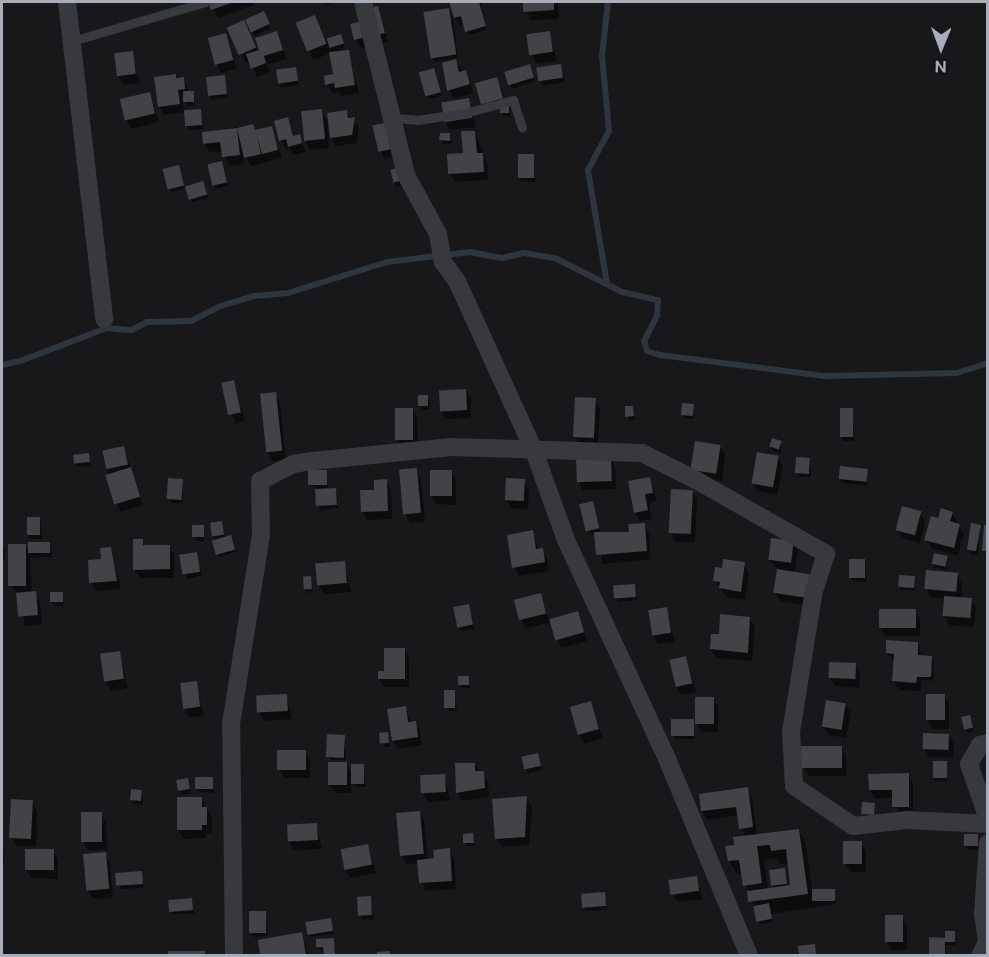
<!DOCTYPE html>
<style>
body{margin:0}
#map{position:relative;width:989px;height:957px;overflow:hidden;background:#18171a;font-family:"Public Sans",sans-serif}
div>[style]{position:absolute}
.shadow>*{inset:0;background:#0007;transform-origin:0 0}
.stream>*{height:6px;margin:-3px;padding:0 3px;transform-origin:3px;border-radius:3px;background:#2d353e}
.building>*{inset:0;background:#424247;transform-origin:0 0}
.lane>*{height:9px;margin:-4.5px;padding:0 4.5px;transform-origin:4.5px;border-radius:4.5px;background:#38393f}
.street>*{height:18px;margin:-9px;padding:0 9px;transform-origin:9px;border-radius:9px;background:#38393f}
span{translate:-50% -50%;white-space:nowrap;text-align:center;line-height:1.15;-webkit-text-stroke:4.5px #131215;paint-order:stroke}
.frame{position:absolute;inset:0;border:3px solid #a9adba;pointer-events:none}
.north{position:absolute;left:911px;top:18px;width:60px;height:60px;-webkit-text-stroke:4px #131215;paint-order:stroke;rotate:181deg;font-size:16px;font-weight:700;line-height:24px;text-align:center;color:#a9adba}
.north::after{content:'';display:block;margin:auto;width:21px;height:27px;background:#a9adba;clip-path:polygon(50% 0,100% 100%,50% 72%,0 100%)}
</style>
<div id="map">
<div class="shadow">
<div style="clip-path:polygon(210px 2px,253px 2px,254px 5px,218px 18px)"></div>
<div style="clip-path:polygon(324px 2px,335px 2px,326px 5px)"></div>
<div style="clip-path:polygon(451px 2px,481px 2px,487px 30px,469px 35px,465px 25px,460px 26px,455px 18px)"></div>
<div style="clip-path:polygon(524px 2px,558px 2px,559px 19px,530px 20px)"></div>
<div style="clip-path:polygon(377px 7px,388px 42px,361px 48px,356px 39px)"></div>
<div style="clip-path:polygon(448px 10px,453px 19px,458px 58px,435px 62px,433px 58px)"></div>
<div style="clip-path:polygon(266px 17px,271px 28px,254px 36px,252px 32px)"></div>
<div style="clip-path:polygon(315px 17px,326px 41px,340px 36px,342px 40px,345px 48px,334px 52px,348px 51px,359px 93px,341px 96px,339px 92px,332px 93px,327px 84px,335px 76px,331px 53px,314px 60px,309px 51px)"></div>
<div style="clip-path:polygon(229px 28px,248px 30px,258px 52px,277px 33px,287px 59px,267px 65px,270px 72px,257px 77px,250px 61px,245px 63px)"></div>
<div style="clip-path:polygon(549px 33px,557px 61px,536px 64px,528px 36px)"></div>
<div style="clip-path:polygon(225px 35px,237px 69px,220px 73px,209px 38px)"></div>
<div style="clip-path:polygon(132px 53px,140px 83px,123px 85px,118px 76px)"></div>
<div style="clip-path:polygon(455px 61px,470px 80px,473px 93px,454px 99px,449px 90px)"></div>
<div style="clip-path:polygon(560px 66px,565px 82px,543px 86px,541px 82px)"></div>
<div style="clip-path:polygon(295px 68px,299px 85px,281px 87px,279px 83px)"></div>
<div style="clip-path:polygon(532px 70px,535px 81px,512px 89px,506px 73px)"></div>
<div style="clip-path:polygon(436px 74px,442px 96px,429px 99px,426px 95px)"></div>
<div style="clip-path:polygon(175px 75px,183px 79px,189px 93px,193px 93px,195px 106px,187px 106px,182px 96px,184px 112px,164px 115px,159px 106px)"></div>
<div style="clip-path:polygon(224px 77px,228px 97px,212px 100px,210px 96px)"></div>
<div style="clip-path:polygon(496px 79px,510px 108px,510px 116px,503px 116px,501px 108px,487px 112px,482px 103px)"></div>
<div style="clip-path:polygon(149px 94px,159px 122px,131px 129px,126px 120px)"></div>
<div style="clip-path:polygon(468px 99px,476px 127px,450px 130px,445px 121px)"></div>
<div style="clip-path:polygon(200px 111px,204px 129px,189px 130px,187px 126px)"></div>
<div style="clip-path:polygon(321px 111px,328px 122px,329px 148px,310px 150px,305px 141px)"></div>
<div style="clip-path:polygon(346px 112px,359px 127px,356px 143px,336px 146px,331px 137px)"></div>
<div style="clip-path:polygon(287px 119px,295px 137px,299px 136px,306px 152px,294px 155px,290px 148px,286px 149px,281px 140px)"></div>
<div style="clip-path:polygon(252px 125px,256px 131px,271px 127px,282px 158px,251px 166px,243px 153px,244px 164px,229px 166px,223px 151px,210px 152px,205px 144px,203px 133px)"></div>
<div style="clip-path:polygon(373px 127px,398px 156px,384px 159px)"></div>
<div style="clip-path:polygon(475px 132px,487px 163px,488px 180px,455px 182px,450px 174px)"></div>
<div style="clip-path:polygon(449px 135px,452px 144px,443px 144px,441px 140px)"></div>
<div style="clip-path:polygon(533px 156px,535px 182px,521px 181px,519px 177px)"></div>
<div style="left:221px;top:163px;width:24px;height:13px;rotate:73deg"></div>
<div style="clip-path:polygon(178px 166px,185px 188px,203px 183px,208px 198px,192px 202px,187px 188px,171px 192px,169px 188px)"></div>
<div style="clip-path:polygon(391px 171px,411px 183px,396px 187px)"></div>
<div style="left:233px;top:382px;width:41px;height:10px;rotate:73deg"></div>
<div style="clip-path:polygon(466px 390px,471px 399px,471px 418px,446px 419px,441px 410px)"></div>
<div style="clip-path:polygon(275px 394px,280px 403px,286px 460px,273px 461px,268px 453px)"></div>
<div style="clip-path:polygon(428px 396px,430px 409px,422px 410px,420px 406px)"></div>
<div style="clip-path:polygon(595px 400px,600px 409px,598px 446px,580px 445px,575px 437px)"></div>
<div style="clip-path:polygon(693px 405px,695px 419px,685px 419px,683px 415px)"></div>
<div style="clip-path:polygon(633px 408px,635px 420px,629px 420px,627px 416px)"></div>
<div style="clip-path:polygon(412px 410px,417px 418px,418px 448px,402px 448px,397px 439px)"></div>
<div style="clip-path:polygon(852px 410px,854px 441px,843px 441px,841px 437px)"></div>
<div style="clip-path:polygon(781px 442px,781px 454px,773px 451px,771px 447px)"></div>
<div style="clip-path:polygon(720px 446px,725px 455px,722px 481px,698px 478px,693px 470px)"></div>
<div style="clip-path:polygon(124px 448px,143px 505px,120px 512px,107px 469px)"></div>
<div style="clip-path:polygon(88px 454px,91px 466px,77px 467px,75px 463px)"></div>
<div style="clip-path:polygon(610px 458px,615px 467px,616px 489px,583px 490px,578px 481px)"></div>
<div style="clip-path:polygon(778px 458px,783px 467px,777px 495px,758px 491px,753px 483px)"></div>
<div style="clip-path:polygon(810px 460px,811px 477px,799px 477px,797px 473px)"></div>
<div style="clip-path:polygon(416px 470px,421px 479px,425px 522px,410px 523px,405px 514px)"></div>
<div style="clip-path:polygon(326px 471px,328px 490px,337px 494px,338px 508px,320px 510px,317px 488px,309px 485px)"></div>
<div style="clip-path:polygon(867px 471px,867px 486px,842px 483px,840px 479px)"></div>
<div style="clip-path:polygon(451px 472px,456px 480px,456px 505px,436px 504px,431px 496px)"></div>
<div style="clip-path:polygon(649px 478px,657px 501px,649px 503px,652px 519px,640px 521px,635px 513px)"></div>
<div style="clip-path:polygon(182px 480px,183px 503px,171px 503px,169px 499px)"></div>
<div style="clip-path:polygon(386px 481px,391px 490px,392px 519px,367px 520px,362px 511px)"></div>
<div style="clip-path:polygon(524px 481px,529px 490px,528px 510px,511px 508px,506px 499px)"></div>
<div style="clip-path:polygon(692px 491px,697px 500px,695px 542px,676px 542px,671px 533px)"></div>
<div style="clip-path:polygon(593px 503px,601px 534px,631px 534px,644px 524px,649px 533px,651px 559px,603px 564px,596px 533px,589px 534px,586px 530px)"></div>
<div style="clip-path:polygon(920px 513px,925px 522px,920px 543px,902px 538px,897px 529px)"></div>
<div style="clip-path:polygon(952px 513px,964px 534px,958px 556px,931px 548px,926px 539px,939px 520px)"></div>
<div style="clip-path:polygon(40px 518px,42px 539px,30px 539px,28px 535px)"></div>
<div style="clip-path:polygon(221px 523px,225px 539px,231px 537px,236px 552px,219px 557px,213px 535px)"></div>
<div style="clip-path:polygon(980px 526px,978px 555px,970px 554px,968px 550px)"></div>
<div style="clip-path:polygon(194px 527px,203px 527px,205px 541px,196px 541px)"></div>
<div style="clip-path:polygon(532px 532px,539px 550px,547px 558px,549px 571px,519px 576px,514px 567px)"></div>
<div style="clip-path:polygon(142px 541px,145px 547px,169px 546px,174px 555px,174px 578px,140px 578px,134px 569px)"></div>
<div style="clip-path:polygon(793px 542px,798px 551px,794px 574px,811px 606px,780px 601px,775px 592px,778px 569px,769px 560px)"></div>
<div style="clip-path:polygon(49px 544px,52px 557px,30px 558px,32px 593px,40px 602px,42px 624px,25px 626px,18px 594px,11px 585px,25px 545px,30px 554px,30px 545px)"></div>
<div style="clip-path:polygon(2px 545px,4px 549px,5px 560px,2px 560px)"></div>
<div style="clip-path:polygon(110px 549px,121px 589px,96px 591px,91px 582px)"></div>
<div style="left:196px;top:553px;width:23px;height:15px;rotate:75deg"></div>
<div style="clip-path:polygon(947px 557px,947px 570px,935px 568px,933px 564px)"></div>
<div style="clip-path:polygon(865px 561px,866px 582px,853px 581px,850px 577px)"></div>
<div style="clip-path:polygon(344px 562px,351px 592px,324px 594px,319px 585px)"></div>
<div style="clip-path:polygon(744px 564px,749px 573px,745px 600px,726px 597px,715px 580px)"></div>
<div style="clip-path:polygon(957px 575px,962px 584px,961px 598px,971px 599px,976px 608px,974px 627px,949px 625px,944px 616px,945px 599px,931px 597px,926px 589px)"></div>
<div style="clip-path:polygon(310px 578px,313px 592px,307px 593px,305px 589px)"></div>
<div style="clip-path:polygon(914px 578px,915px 591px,902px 590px,899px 587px)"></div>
<div style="clip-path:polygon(635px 586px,638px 600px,618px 602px,616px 598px)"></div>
<div style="clip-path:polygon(62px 593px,64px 606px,54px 606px,52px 602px)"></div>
<div style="clip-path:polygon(540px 594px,549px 620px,577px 613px,587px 641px,561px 648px,551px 622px,526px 628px,521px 619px)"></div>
<div style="clip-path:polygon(469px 606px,475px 629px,461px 631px,459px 627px)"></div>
<div style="clip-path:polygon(666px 608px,675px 642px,658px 644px,653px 636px)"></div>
<div style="clip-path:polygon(915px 611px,920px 619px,920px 636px,885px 636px,880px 628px)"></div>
<div style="clip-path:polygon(749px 618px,755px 627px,752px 661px,716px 658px,711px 649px,720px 636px)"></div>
<div style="clip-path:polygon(918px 643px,922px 657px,934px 661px,933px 681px,921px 680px,921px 691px,899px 690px,894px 681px,895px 662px,887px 653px)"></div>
<div style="clip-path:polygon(404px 649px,409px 658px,409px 687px,384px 687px,379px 679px)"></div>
<div style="clip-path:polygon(119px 653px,128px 688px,111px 691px,106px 682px)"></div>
<div style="clip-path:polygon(686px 657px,696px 692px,681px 695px,676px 686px)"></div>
<div style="clip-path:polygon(855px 665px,860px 673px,859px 688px,835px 686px,830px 678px)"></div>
<div style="clip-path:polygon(468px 678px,471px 688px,462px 688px,460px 685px)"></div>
<div style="clip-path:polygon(196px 683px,204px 716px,189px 717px,184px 709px)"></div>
<div style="clip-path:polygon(454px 691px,457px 711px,449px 711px,447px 708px)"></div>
<div style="clip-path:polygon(286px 695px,292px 719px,264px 721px,259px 712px)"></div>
<div style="clip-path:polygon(927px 695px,944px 696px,949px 704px,949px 729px,932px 729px,927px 720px)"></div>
<div style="clip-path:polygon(713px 698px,718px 707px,718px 732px,702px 732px,697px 724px)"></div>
<div style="clip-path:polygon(590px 703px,603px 738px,585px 744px,580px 735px)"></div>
<div style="clip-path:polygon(845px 704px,851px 713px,846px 738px,828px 735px,823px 726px)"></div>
<div style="clip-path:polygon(405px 707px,411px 723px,415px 723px,420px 731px,422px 745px,398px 749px,393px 740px)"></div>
<div style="clip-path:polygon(969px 717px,974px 732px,967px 733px,965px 729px)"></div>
<div style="clip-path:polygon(693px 720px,695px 739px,675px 739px,673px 735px)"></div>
<div style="clip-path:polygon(387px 734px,391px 747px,384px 747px,382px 743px)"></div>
<div style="clip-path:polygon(949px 735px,954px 744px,953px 758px,929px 757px,924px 748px)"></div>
<div style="clip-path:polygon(344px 736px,346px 760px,331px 760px,329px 756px)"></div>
<div style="clip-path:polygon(841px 748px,846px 756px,846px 776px,808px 776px,803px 767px)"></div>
<div style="clip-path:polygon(305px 751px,310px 760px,310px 778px,284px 778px,279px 769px)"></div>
<div style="clip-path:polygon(537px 755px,542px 770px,528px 773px,526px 769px)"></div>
<div style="clip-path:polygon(346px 763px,353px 776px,363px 765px,366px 787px,356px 787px,351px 779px,351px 793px,335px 793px,330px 785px)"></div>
<div style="clip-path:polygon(946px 763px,947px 782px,935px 781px,933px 778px)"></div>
<div style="clip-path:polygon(474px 764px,488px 782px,489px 797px,462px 801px,457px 792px)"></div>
<div style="clip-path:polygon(444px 775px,450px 800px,428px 802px,423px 793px)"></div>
<div style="clip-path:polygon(908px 775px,913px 783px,913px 815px,899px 815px,894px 798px,875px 799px,870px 790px)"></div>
<div style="clip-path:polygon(212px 779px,214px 793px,198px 792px,196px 789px)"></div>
<div style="clip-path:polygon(177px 782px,189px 784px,191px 793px,182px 795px)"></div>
<div style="clip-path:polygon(evenodd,747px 789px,752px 798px,757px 836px,798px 830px,806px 844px,812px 890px,834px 890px,836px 904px,771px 914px,773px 922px,760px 925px,742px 873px,737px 874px,729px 861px,735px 846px,745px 837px,738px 815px,707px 820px,702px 811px,747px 789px,776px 858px,780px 864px,789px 863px,792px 887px,788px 887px,784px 869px,771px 871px,774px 889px,768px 890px,764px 860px,776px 858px)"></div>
<div style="clip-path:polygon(142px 791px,143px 805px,134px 804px,132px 800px)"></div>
<div style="clip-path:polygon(201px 798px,212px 818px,212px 833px,206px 833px,206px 838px,183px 839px,178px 830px)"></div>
<div style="clip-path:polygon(527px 798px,532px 807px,529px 845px,502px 847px,496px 838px)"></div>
<div style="clip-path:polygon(32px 802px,37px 811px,36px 847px,17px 846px,12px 837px)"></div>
<div style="clip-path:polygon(874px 804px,876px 818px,865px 818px,863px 814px)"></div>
<div style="clip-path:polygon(419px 812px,424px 821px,428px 860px,449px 850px,454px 859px,456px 889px,425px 891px,419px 863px,407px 864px,402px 856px)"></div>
<div style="clip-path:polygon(101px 813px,106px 822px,107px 850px,88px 850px,83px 842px)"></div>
<div style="clip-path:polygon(316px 825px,322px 849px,294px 850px,289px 841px)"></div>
<div style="clip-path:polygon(472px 835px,475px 846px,467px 846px,465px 843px)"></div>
<div style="clip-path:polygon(977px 835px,979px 850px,968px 850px,965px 846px)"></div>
<div style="clip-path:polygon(861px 842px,866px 851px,866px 872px,850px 872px,845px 863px)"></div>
<div style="clip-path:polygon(367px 846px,376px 873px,350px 878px,345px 869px)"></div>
<div style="clip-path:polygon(2px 849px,4px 853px,4px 863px,2px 863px)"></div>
<div style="clip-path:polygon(53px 851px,58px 859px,58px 879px,31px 878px,26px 869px)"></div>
<div style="clip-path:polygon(105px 854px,110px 863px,113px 898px,93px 899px,88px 890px)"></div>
<div style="clip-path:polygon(141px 873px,144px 888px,120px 889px,117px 874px)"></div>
<div style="clip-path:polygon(696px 878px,703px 899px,677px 902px,672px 894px)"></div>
<div style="clip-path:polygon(604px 893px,607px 910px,586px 911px,583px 907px)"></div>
<div style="clip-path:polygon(370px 897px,374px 919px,362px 920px,360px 916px)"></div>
<div style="clip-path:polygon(192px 900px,194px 914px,172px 914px,169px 910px)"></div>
<div style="clip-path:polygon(265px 912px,268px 936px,253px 937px,251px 933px)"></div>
<div style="clip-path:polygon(902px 916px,907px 925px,907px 950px,892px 951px,887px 942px)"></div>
<div style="clip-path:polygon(330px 920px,334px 934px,310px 937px,306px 922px)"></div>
<div style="clip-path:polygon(954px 932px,956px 945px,946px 945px,946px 956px,931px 956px)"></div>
<div style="clip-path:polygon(302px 933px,309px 956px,262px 956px)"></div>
<div style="clip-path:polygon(333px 939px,336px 956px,326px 956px,317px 941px)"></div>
</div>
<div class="stream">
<div style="left:607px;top:284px;width:116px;rotate:-99.5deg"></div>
<div style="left:588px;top:170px;width:44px;rotate:-61.7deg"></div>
<div style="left:609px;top:131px;width:75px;rotate:-95.3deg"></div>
<div style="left:602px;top:56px;width:54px;rotate:-83.7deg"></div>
<div style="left:2px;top:365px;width:22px;rotate:-13deg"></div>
<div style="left:23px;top:360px;width:90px;rotate:-20.9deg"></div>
<div style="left:107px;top:328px;width:25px;rotate:5deg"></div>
<div style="left:132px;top:330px;width:17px;rotate:-28deg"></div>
<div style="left:147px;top:322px;width:44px;rotate:-1.3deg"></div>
<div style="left:191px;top:321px;width:30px;rotate:-27deg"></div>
<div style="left:218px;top:307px;width:37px;rotate:-17deg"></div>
<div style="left:253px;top:296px;width:35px;rotate:-5deg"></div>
<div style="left:288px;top:293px;width:104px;rotate:-17.4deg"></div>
<div style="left:387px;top:262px;width:84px;rotate:-6.9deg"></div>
<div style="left:470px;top:252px;width:33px;rotate:11deg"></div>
<div style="left:502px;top:258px;width:23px;rotate:-13deg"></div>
<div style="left:524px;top:253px;width:34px;rotate:10deg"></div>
<div style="left:557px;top:259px;width:73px;rotate:26.9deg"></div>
<div style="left:622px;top:292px;width:37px;rotate:13deg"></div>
<div style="left:658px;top:300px;width:16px;rotate:94deg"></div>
<div style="left:657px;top:316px;width:28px;rotate:117deg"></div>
<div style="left:644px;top:341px;width:10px;rotate:73deg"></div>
<div style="left:647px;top:351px;width:14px;rotate:17deg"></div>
<div style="left:660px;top:355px;width:166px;rotate:7.3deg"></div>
<div style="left:825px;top:376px;width:132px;rotate:-1.3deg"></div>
<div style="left:957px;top:373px;width:33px;rotate:-18deg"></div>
</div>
<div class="building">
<div style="clip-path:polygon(208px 2px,234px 2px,211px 10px)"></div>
<div style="clip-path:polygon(449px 2px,479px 2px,486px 26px,465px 32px,461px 16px,454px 18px)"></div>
<div style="clip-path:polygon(523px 2px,554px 2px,554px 10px,523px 12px)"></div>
<div style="clip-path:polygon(378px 6px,385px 33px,354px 40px,350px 24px,371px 19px,368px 8px)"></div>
<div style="left:449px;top:8px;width:47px;height:26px;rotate:81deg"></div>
<div style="left:264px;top:11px;width:14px;height:21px;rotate:65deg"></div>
<div style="left:315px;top:15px;width:31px;height:21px;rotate:68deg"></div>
<div style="left:244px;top:20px;width:30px;height:19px;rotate:66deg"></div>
<div style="clip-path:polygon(277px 31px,283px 50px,264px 56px,266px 63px,251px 69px,246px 54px,259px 50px,255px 38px)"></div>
<div style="left:550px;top:31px;width:21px;height:24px;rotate:82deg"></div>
<div style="left:226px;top:33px;width:28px;height:19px;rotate:75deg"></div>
<div style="left:341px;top:34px;width:10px;height:15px;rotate:73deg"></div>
<div style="clip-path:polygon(349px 50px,355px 85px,335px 88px,334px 83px,325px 85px,324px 76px,333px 74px,329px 52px)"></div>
<div style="left:133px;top:51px;width:23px;height:19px;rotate:83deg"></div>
<div style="clip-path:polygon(456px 59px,459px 72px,466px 70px,470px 84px,447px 91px,442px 63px)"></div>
<div style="left:530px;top:64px;width:14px;height:27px;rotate:73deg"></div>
<div style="left:561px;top:64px;width:14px;height:25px;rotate:82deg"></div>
<div style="left:296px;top:67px;width:14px;height:20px;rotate:82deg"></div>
<div style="left:434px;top:68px;width:25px;height:16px;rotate:74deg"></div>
<div style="clip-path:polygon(176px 74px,176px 78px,184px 77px,185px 89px,178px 90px,180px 104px,158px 107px,154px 77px)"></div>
<div style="left:225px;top:75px;width:19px;height:19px;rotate:84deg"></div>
<div style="left:497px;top:77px;width:22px;height:23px;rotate:74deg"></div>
<div style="left:183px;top:91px;width:11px;height:11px"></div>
<div style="left:150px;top:92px;width:22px;height:31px;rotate:77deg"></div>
<div style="left:469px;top:98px;width:20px;height:28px;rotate:81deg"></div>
<div style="left:500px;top:103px;width:9px;height:10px"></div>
<div style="left:201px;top:109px;width:16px;height:17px;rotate:86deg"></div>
<div style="left:322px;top:109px;width:30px;height:21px;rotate:84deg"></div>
<div style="clip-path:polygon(347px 110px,348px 118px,355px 117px,352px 135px,330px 138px,327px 113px)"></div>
<div style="clip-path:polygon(288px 117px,293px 136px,300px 134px,302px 143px,288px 147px,286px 139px,279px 141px,274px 121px)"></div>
<div style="left:388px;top:122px;width:27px;height:16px;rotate:77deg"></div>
<div style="clip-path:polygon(253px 124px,255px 130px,272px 126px,278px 150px,262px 154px,257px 136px,261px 154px,244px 158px,237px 128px)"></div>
<div style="clip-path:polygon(237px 128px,240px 155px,222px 157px,220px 142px,203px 144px,202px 132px)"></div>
<div style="clip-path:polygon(461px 131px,475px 131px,477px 153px,483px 153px,484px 172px,448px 174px,447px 154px,463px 153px)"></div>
<div style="clip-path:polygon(440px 133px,450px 133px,450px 141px,439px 140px)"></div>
<div style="left:518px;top:154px;width:16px;height:24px"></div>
<div style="left:222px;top:161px;width:22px;height:15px;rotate:77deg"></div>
<div style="left:179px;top:165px;width:21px;height:17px;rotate:76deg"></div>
<div style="left:407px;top:166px;width:13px;height:17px;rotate:77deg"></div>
<div style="left:203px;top:181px;width:14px;height:19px;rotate:73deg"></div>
<div style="left:234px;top:380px;width:33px;height:13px;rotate:78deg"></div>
<div style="left:466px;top:389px;width:21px;height:27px;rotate:87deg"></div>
<div style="left:276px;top:392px;width:59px;height:16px;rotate:84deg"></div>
<div style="left:418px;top:395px;width:10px;height:11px"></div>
<div style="left:575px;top:397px;width:21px;height:40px;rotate:3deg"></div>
<div style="left:682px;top:403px;width:12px;height:12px;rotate:5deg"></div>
<div style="clip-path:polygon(625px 406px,633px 406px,634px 416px,625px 417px)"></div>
<div style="left:395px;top:408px;width:18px;height:32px"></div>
<div style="left:840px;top:408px;width:13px;height:29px"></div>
<div style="left:772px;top:438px;width:10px;height:9px;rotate:17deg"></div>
<div style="left:695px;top:441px;width:26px;height:29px;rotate:9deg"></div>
<div style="left:124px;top:446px;width:19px;height:22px;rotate:78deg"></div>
<div style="left:757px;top:452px;width:22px;height:32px;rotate:10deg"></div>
<div style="left:89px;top:453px;width:9px;height:16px;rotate:84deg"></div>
<div style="left:611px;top:457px;width:24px;height:35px;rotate:88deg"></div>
<div style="left:796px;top:457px;width:14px;height:16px;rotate:4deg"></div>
<div style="left:840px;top:466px;width:28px;height:13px;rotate:6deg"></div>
<div style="left:131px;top:467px;width:31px;height:27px;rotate:73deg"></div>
<div style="left:417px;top:468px;width:45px;height:18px;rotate:85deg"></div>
<div style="left:308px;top:470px;width:19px;height:15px"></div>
<div style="left:430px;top:470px;width:22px;height:26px"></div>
<div style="clip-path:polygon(650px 477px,653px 493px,645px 494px,648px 510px,634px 513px,628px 481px)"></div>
<div style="left:168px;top:478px;width:15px;height:21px;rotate:4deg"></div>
<div style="left:506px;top:478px;width:19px;height:22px;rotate:3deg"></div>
<div style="clip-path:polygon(387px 479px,388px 511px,361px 512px,360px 490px,374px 490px,374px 480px)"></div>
<div style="left:336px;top:488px;width:17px;height:21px;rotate:87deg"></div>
<div style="left:671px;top:489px;width:22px;height:44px;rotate:3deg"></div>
<div style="left:593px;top:501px;width:28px;height:14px;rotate:77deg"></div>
<div style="left:902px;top:506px;width:20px;height:25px;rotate:15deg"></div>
<div style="clip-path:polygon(941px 508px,953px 512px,950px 521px,960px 524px,954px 548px,924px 540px,931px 516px,938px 518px)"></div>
<div style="left:27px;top:517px;width:13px;height:18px"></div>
<div style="left:222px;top:521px;width:14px;height:12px;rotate:82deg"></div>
<div style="clip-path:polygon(645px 523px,647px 551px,596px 555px,594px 532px,629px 532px,628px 524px)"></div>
<div style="clip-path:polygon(971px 523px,981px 525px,976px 551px,967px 550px)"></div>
<div style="left:192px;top:525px;width:12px;height:12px"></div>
<div style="clip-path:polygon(984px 525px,988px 525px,988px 551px,982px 551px)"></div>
<div style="clip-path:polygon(533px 530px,536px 549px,543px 548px,545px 562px,512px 568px,507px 535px)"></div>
<div style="left:231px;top:535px;width:15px;height:20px;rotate:74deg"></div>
<div style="left:771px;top:538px;width:23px;height:22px;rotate:7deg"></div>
<div style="clip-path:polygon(133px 539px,143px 539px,143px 545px,170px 545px,170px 569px,133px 570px)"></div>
<div style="left:50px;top:542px;width:11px;height:22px;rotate:90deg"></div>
<div style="left:8px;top:544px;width:18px;height:42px"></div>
<div style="clip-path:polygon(111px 547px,117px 581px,89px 583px,88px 560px,101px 559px,100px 548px)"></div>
<div style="left:197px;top:552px;width:20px;height:18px;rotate:81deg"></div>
<div style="left:934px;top:553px;width:14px;height:11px;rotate:12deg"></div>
<div style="clip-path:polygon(723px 559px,745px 562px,741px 592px,719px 588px,720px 582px,713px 581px,715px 567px,722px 568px)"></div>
<div style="left:849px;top:559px;width:16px;height:19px"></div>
<div style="left:345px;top:561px;width:22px;height:30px;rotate:85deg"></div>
<div style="left:777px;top:569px;width:33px;height:24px;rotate:9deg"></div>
<div style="left:926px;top:570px;width:32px;height:19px;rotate:5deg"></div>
<div style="left:899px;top:575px;width:16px;height:12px;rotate:4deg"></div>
<div style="left:311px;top:576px;width:13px;height:8px;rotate:86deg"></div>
<div style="left:635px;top:584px;width:13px;height:22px;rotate:86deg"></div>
<div style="left:36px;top:591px;width:24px;height:20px;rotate:85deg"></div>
<div style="left:50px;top:592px;width:13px;height:10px"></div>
<div style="left:541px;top:593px;width:21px;height:28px;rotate:76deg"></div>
<div style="left:944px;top:596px;width:28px;height:20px;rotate:4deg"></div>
<div style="left:469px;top:604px;width:21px;height:16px;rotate:79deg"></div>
<div style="left:667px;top:607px;width:26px;height:19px;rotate:81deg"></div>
<div style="left:879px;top:609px;width:37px;height:19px"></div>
<div style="left:578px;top:611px;width:22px;height:30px;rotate:74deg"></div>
<div style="clip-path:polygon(720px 614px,750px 617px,748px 653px,710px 649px,711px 634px,719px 634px)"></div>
<div style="clip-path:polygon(886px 640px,918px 642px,918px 655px,932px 656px,931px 677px,917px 677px,916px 683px,892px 681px,894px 654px,886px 653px)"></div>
<div style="clip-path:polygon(384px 648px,405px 648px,405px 679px,378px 679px,378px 671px,384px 671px)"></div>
<div style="left:120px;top:651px;width:28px;height:20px;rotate:82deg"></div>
<div style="left:686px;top:656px;width:28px;height:17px;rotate:77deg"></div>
<div style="left:829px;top:662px;width:27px;height:16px;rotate:2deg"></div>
<div style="left:458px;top:676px;width:11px;height:9px"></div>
<div style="left:197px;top:681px;width:26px;height:17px;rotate:83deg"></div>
<div style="left:444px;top:690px;width:11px;height:18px"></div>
<div style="left:287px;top:694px;width:17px;height:31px;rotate:87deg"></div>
<div style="left:926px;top:694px;width:19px;height:26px"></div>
<div style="left:695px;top:697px;width:19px;height:27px"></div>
<div style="left:826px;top:700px;width:20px;height:27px;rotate:9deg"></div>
<div style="left:591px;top:701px;width:29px;height:22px;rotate:74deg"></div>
<div style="clip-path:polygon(406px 706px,408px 722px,416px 721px,418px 737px,392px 741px,387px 709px)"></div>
<div style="left:970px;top:715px;width:13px;height:9px;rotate:77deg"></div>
<div style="left:671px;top:719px;width:23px;height:17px"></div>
<div style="left:388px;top:732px;width:11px;height:9px;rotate:85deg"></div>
<div style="left:923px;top:733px;width:26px;height:16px;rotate:2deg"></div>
<div style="left:327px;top:734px;width:18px;height:23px;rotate:3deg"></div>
<div style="left:801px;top:746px;width:41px;height:22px"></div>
<div style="left:277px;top:750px;width:29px;height:20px"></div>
<div style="left:538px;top:753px;width:13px;height:17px;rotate:77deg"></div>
<div style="left:933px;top:761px;width:14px;height:17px"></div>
<div style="left:328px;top:762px;width:19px;height:23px"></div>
<div style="clip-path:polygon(455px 763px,475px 763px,475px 771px,484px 771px,485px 788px,456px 793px)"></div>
<div style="left:351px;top:764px;width:13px;height:20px"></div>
<div style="clip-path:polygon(909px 773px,909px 807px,892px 807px,892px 790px,869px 790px,868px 774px)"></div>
<div style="left:445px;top:774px;width:18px;height:25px;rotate:87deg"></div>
<div style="left:195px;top:777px;width:18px;height:12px"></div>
<div style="left:188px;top:778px;width:11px;height:12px;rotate:80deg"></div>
<div style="clip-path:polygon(748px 787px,753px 827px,739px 829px,736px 807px,701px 811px,699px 794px)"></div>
<div style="left:131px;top:789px;width:11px;height:11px;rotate:5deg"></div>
<div style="clip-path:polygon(527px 796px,525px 837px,495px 839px,492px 799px)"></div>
<div style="clip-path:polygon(177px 797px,202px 797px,202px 807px,207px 807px,207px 825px,202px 825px,202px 830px,177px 830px)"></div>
<div style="left:11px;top:799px;width:22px;height:39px;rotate:3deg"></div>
<div style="left:862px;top:802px;width:13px;height:12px;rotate:4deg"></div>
<div style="left:420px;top:811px;width:43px;height:24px;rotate:85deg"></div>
<div style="left:81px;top:812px;width:21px;height:30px"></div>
<div style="left:317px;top:823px;width:17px;height:30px;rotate:87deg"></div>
<div style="clip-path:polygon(799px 829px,808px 894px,748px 902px,747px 891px,790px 885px,786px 849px,771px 851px,770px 845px,757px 846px,762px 883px,743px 886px,739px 860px,728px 861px,725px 846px,734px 845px,733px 837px)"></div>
<div style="clip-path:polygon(473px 833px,474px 843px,463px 843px,463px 834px)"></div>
<div style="left:964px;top:834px;width:14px;height:12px"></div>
<div style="left:843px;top:841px;width:19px;height:23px"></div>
<div style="left:368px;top:844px;width:21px;height:28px;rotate:79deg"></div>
<div style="clip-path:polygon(450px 848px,452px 881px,419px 883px,417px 860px,434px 858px,433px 850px)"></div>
<div style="left:25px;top:849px;width:29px;height:21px"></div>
<div style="left:106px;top:852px;width:37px;height:23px;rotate:85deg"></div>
<div style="left:785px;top:868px;width:16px;height:16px;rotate:83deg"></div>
<div style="left:142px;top:871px;width:13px;height:27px;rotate:86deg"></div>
<div style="left:697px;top:876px;width:15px;height:29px;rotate:82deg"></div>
<div style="left:812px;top:889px;width:23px;height:12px"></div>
<div style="left:605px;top:892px;width:14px;height:24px;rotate:86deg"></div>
<div style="left:371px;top:896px;width:19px;height:14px;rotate:87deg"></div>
<div style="left:192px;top:898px;width:12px;height:24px;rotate:85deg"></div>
<div style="left:769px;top:903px;width:16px;height:16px;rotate:79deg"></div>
<div style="left:249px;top:911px;width:17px;height:22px"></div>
<div style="left:885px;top:915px;width:18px;height:27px"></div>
<div style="left:331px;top:918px;width:13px;height:26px;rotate:81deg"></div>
<div style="clip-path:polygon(945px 931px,955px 931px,955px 942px,945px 942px,945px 955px,929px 955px,929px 937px,945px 938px)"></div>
<div style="clip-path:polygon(302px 932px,306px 954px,260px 956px,258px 940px)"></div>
<div style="clip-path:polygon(334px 938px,335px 956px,324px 956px,323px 947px,316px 947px,316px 939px)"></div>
<div style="clip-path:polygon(815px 944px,816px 956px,799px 956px,798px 946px)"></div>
<div style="left:168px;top:951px;width:37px;height:5px"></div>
<div style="clip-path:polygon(390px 951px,390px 956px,377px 956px,377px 952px)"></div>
</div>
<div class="lane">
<div style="left:72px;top:41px;width:139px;rotate:-16.3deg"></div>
<div style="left:392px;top:118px;width:26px;rotate:4deg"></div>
<div style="left:418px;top:120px;width:52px;rotate:-8.9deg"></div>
<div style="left:469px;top:112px;width:46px;rotate:-15.3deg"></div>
<div style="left:513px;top:100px;width:29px;rotate:72deg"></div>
</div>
<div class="street">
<div style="left:67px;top:2px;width:319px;rotate:83.3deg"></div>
<div style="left:363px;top:2px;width:178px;rotate:76deg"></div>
<div style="left:406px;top:175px;width:67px;rotate:61.5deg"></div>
<div style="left:438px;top:234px;width:28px;rotate:80deg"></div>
<div style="left:443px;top:262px;width:24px;rotate:54deg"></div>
<div style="left:457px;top:281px;width:187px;rotate:65.6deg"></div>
<div style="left:534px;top:451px;width:95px;rotate:70.2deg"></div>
<div style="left:566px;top:540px;width:243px;rotate:65.2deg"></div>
<div style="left:668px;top:761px;width:211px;rotate:67.4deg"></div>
<div style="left:988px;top:743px;width:8px;rotate:166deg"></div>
<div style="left:980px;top:745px;width:22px;rotate:120deg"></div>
<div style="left:969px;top:764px;width:58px;rotate:70.9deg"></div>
<div style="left:234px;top:956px;width:232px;rotate:-90.7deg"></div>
<div style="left:231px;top:724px;width:191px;rotate:-81deg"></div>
<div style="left:261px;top:535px;width:54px;rotate:-91.1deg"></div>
<div style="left:260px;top:481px;width:37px;rotate:-27deg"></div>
<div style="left:293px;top:464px;width:20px;rotate:-9deg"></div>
<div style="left:313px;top:461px;width:139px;rotate:-5.8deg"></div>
<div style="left:451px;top:447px;width:191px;rotate:1.8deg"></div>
<div style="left:642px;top:453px;width:60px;rotate:26.6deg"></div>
<div style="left:696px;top:480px;width:150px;rotate:29.6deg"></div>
<div style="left:826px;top:554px;width:38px;rotate:108deg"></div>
<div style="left:814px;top:590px;width:144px;rotate:99.2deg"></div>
<div style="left:791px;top:732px;width:54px;rotate:86.8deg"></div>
<div style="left:794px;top:786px;width:71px;rotate:34.1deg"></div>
<div style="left:853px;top:826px;width:54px;rotate:-6.3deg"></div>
<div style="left:907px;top:820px;width:81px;rotate:2.8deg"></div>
<div style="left:980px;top:956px;width:16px;rotate:-63deg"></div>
<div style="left:987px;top:942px;width:28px;rotate:-98deg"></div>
<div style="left:983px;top:914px;width:71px;rotate:-86deg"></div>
</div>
<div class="frame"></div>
<div class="north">N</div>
</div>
